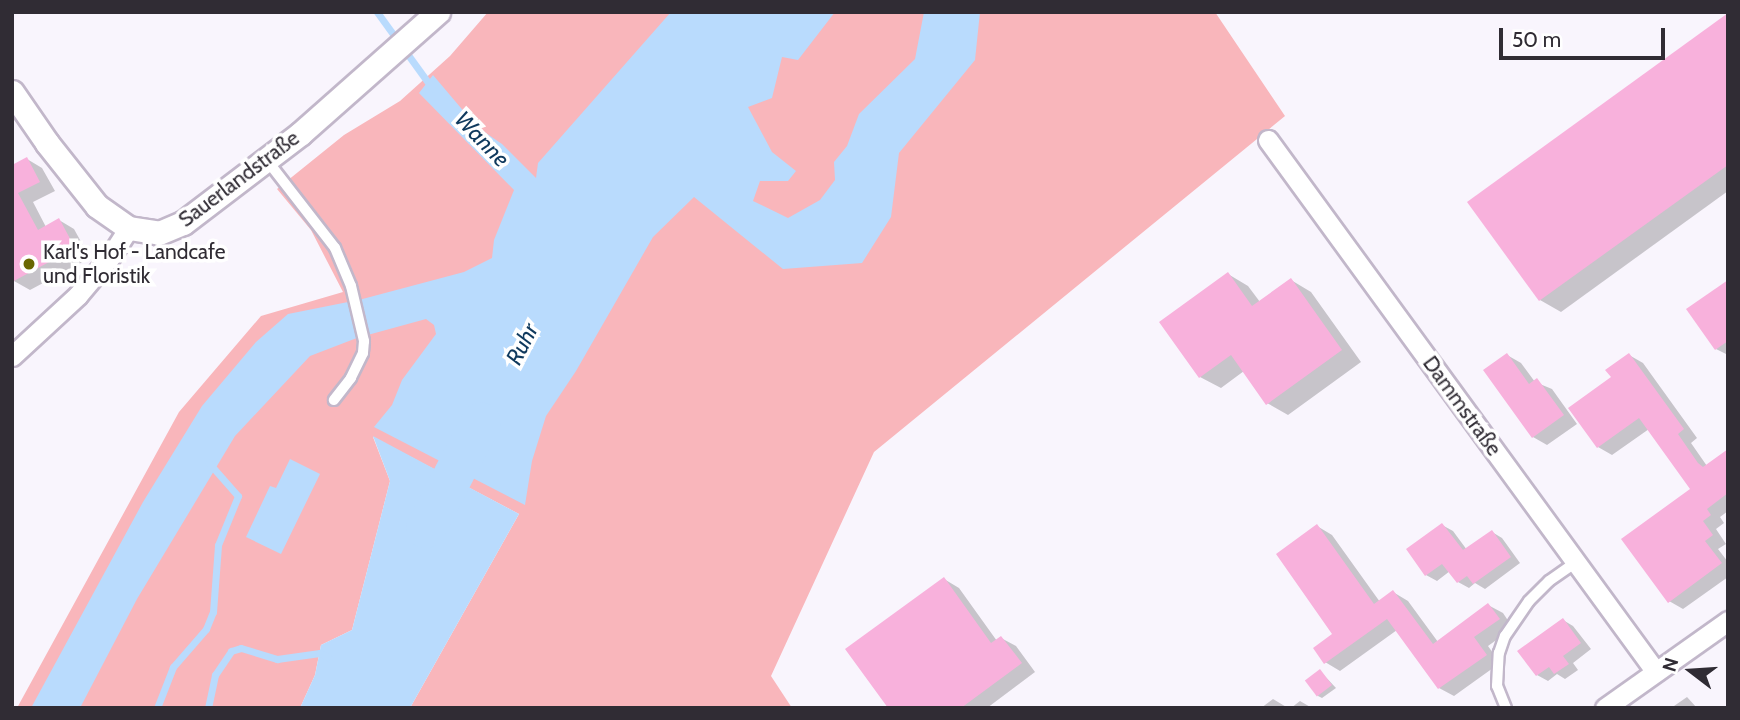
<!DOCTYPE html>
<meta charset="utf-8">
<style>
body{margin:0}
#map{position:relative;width:1740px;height:720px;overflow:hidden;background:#f9f5fd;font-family:Cabin,sans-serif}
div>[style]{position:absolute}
.green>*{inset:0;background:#f9b6bb}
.water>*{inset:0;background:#b9dbfd}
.shadow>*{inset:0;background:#0003}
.stream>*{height:7px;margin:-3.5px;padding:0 3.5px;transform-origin:3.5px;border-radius:3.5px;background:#b9dbfd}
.river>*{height:40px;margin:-20px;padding:0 20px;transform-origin:20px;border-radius:20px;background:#b9dbfd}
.building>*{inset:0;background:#f8b1dc;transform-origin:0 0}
.roads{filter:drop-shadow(2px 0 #c2b7ca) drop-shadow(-2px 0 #c2b7ca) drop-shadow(0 2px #c2b7ca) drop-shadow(0 -2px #c2b7ca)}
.service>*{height:10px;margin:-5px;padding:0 5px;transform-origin:5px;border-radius:5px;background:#fff}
.minor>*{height:19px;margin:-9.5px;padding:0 9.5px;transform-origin:9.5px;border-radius:9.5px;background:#fff}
.tertiary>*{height:23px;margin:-11.5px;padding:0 11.5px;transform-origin:11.5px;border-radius:11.5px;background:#fff}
.dots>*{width:19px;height:19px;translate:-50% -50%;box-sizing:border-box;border:4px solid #fff;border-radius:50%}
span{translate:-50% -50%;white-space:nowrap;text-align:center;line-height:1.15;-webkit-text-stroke:7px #fff;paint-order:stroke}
.street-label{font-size:21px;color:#302c34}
.poi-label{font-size:21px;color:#302c34}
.left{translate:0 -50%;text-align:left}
.water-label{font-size:23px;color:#0f395d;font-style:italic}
.frame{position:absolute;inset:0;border:14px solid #302c34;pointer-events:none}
.north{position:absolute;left:1656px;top:636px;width:70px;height:70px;-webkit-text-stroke:5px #fff;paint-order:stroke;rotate:287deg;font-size:19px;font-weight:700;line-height:28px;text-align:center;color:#302c34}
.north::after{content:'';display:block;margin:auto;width:24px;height:32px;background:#302c34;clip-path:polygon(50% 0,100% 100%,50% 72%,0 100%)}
.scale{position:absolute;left:1499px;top:28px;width:166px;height:32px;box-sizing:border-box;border:4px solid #302c34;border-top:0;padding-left:9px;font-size:21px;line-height:24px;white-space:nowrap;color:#302c34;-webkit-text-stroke:5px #fff;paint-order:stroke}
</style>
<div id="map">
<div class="green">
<div style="clip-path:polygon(488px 12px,1215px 12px,1285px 116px,874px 452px,771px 676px,792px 708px,410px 708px,519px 514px,373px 437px,390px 481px,352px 630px,321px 645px,315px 675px,300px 708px,17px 708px,179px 412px,261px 316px,343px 292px,311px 230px,277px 189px,344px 135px,400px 101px,450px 56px)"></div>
</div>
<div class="water">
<div style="clip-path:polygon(671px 12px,835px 12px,798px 60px,782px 57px,772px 98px,748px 107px,772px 152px,796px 171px,788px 181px,760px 181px,753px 201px,788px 218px,820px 200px,835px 180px,834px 162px,847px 146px,859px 114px,915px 59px,924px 12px,980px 12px,975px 60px,899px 153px,891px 217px,862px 263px,783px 269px,694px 197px,653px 237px,576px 371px,546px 416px,532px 461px,525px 505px,374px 427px,392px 405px,402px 380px,436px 334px,434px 325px,426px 319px,364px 336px,355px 301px,464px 272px,492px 258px,494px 240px,514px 190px,419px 93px,433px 75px,477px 127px,502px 144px,536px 178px,538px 163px)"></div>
<div style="clip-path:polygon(353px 301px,362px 336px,310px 356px,235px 436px,137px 599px,80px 708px,31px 708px,143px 502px,202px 406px,256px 342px,288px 314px)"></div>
<div style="clip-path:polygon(373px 436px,519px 514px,410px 708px,300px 708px,315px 675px,321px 645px,352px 630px,390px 481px)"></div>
<div style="clip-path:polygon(290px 459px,320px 474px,281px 554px,246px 537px,270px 486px,276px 488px)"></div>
</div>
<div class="shadow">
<div style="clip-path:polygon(1728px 15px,1728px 191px,1561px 312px,1540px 300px,1469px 202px)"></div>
<div style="clip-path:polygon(27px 159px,42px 168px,55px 191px,33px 202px,46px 227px,59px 220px,74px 229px,90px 258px,30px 290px,14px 281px,12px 167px)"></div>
<div style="clip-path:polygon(1228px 274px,1248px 286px,1260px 302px,1291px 280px,1311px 292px,1361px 362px,1288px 415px,1267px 403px,1244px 371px,1221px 388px,1200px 377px)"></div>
<div style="clip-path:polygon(1728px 282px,1728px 355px,1716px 349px)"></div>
<div style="clip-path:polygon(1507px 355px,1521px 363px,1535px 382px,1552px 389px,1577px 424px,1547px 445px,1533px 437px)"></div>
<div style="clip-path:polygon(1629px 355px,1643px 363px,1697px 438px,1691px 443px,1707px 466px,1728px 451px,1728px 511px,1720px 517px,1724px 523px,1716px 529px,1726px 544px,1718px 549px,1728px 562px,1728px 577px,1683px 609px,1669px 601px,1692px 489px,1649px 429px,1612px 455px,1598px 447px,1571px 409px,1614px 377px)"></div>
<div style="clip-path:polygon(1442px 525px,1453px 531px,1467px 550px,1492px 532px,1502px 538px,1520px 563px,1485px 589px,1475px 583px,1469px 588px,1458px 582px,1450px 571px,1437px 581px,1426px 575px)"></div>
<div style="clip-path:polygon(1317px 526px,1332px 535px,1380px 602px,1393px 592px,1408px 601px,1438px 642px,1488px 605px,1503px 613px,1513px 628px,1488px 646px,1500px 663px,1454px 696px,1439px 688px,1397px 630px,1340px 671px,1325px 662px,1335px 635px)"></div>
<div style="clip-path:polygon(944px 579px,959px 588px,997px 641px,1001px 638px,1016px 646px,1035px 672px,987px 708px,890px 708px)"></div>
<div style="clip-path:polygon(1563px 620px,1573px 626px,1591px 649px,1573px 663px,1578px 670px,1565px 679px,1557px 674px,1548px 681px,1537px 675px)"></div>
<div style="clip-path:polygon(1320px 671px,1336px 688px,1322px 698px,1318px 696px)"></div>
<div style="clip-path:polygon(1687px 697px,1697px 708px,1675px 708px,1674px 706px)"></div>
<div style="clip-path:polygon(1273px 699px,1288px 708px,1261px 708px)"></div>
<div style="clip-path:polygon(1300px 701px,1312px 708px,1291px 708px)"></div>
</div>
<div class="stream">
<div style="left:377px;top:12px;width:94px;rotate:54.1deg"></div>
<div style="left:157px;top:708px;width:44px;rotate:-68.7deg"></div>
<div style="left:173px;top:667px;width:50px;rotate:-49deg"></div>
<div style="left:206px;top:629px;width:18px;rotate:-68deg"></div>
<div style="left:213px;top:612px;width:67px;rotate:-85.7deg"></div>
<div style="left:218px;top:545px;width:53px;rotate:-67.8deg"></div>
<div style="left:238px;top:496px;width:44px;rotate:-131.3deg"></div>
<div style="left:208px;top:708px;width:34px;rotate:-78deg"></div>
<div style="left:215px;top:675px;width:29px;rotate:-56deg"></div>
<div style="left:231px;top:651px;width:10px;rotate:-17deg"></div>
<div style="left:241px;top:648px;width:38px;rotate:17deg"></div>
<div style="left:277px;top:659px;width:43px;rotate:-7.9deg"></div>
<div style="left:320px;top:653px;width:9px;rotate:27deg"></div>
</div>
<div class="river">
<div style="left:426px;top:528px;width:119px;rotate:-62.6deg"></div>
</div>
<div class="building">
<div style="clip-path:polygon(1728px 13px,1728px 165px,1539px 301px,1467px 202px)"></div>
<div style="clip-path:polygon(27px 157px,40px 182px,18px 193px,38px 230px,59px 218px,75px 248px,12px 282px,12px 165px)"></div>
<div style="clip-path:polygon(1228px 272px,1252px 306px,1291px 278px,1342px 350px,1266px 405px,1231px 355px,1199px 378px,1159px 322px)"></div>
<div style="clip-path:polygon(1728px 280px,1728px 341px,1715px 350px,1686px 309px)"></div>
<div style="clip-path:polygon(1507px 353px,1529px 384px,1537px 378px,1564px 415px,1532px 438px,1483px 370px)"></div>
<div style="clip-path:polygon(1629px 353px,1684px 429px,1678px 434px,1698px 463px,1703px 467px,1728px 449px,1728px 493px,1707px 509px,1711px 515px,1703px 521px,1713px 535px,1705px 541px,1722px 563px,1668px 603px,1621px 539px,1690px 489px,1639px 418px,1597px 448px,1568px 408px,1611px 377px,1605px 370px)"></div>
<div style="clip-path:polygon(1442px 523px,1463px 550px,1492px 530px,1511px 557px,1473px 584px,1467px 576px,1457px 583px,1442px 564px,1425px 576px,1406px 549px)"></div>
<div style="clip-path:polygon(1317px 524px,1374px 604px,1393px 590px,1433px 644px,1488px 603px,1500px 619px,1474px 637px,1487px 655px,1438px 689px,1387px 619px,1324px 664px,1313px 648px,1332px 634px,1276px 554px)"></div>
<div style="clip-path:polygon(944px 577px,991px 643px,1001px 636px,1022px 663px,961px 708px,888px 708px,845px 649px)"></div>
<div style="clip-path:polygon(1563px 618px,1581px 643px,1563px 656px,1569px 664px,1554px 674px,1549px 667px,1536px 676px,1517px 651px)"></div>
<div style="left:1320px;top:669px;width:20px;height:19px;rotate:53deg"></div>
</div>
<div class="roads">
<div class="service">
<div style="left:266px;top:159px;width:113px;rotate:52.2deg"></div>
<div style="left:335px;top:248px;width:41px;rotate:67.2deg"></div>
<div style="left:351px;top:286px;width:57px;rotate:76.7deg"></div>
<div style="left:364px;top:341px;width:12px;rotate:95deg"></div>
<div style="left:363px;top:353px;width:28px;rotate:116deg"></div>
<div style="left:351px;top:378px;width:28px;rotate:128deg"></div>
<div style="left:1506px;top:708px;width:24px;rotate:-112deg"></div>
<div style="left:1497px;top:686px;width:33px;rotate:-87deg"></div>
<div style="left:1499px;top:653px;width:18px;rotate:-71deg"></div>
<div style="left:1505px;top:636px;width:42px;rotate:-55.6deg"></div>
<div style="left:1529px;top:601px;width:28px;rotate:-45deg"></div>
<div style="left:1549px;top:581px;width:33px;rotate:-35deg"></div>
</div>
<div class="minor">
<div style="left:1268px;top:140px;width:658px;rotate:53.9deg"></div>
<div style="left:12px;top:356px;width:90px;rotate:-42.7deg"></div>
<div style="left:78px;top:295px;width:50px;rotate:-49.9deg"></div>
<div style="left:110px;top:257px;width:35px;rotate:-57deg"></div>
<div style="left:1605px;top:708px;width:151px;rotate:-35.3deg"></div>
</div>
<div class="tertiary">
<div style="left:12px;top:92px;width:62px;rotate:55.5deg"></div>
<div style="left:47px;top:143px;width:80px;rotate:51.6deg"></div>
<div style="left:97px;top:206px;width:39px;rotate:35deg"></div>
<div style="left:129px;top:228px;width:30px;rotate:9deg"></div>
<div style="left:159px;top:233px;width:26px;rotate:-23deg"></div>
<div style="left:183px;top:223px;width:148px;rotate:-37.3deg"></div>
<div style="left:301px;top:133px;width:183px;rotate:-41.5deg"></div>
</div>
</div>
<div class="dots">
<div style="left:29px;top:264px;background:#696701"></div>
</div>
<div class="street-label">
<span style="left:239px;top:179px;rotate:-37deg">Sauerlandstraße</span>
<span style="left:1462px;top:406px;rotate:54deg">Dammstraße</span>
</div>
<div class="poi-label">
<span class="left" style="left:43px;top:264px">Karl's Hof - Landcafe<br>und Floristik</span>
</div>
<div class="water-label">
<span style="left:482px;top:139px;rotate:46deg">Wanne</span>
<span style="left:522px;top:344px;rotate:-63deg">Ruhr</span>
</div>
<div class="frame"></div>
<div class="north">N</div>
<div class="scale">50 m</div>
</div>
